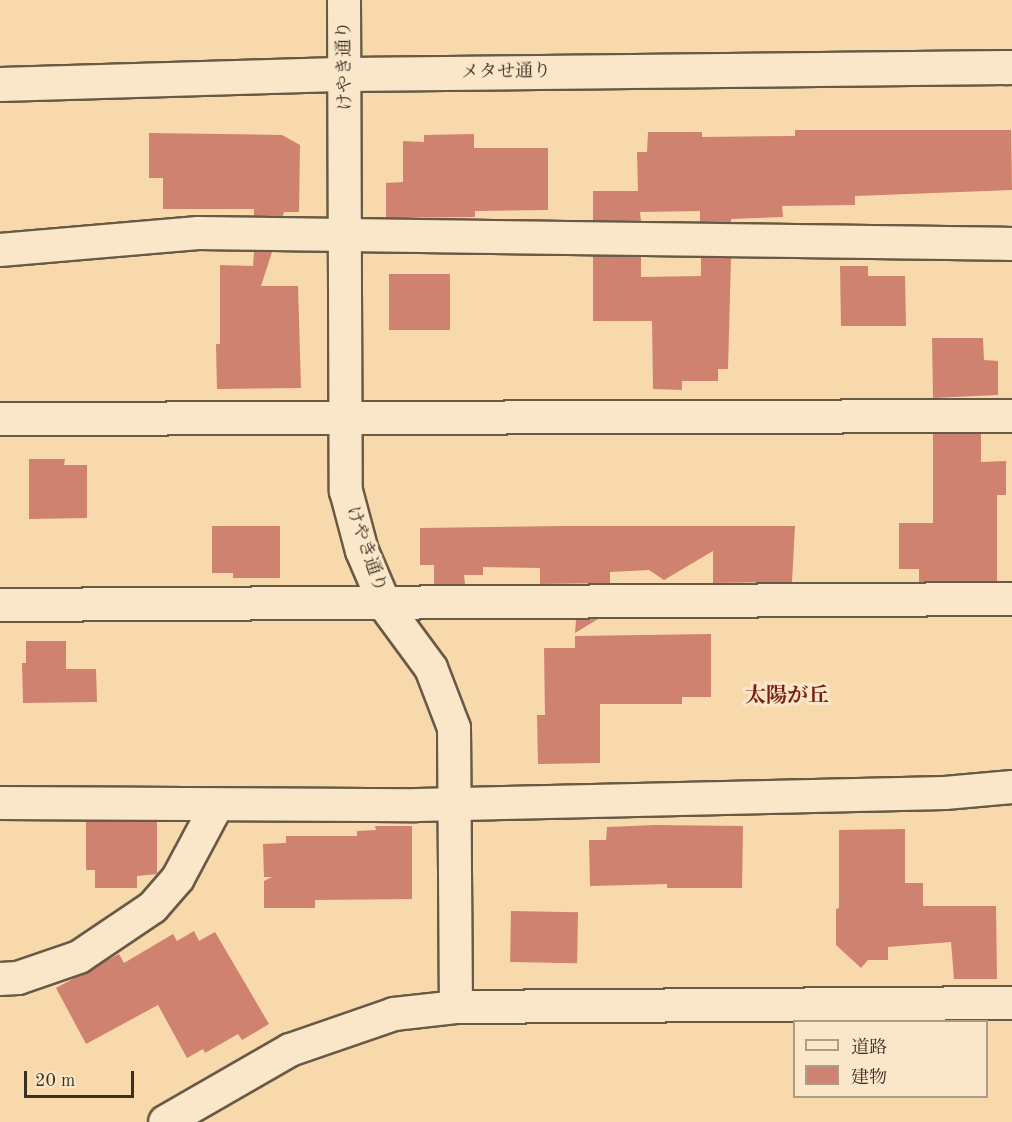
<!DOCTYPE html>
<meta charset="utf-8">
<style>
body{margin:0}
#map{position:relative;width:1012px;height:1122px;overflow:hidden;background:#f7d9ab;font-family:"Old Standard TT","Noto Serif JP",serif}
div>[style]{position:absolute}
.building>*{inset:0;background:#cf8270;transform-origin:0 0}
.roads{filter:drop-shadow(2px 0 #685a46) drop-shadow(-2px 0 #685a46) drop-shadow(0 2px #685a46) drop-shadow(0 -2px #685a46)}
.street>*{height:32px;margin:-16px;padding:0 16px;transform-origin:16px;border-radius:16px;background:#fae6c8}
.secondary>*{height:33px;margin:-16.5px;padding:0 16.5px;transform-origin:16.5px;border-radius:16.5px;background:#fae6c8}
span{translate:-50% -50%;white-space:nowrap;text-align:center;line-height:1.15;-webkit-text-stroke:6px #fae6c8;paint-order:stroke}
.street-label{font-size:18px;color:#393024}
.quarter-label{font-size:21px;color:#7a1f14;font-weight:700}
.legend{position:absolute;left:793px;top:1020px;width:195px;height:78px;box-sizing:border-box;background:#fae6c8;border:2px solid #ad9d86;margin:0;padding:8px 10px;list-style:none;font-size:18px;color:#393024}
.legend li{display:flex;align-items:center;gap:12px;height:30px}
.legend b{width:30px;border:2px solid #ad9d86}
.scale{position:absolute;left:24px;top:1071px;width:110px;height:27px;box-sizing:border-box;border:3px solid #393024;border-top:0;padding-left:8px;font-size:18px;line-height:21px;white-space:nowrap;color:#393024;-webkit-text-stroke:4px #fae6c8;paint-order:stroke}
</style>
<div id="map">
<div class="building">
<div style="clip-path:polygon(795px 130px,1011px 130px,1012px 190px,855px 196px,855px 205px,782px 206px,783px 217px,731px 219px,731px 222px,700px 222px,700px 211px,640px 212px,641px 221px,593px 220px,593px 191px,638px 191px,637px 152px,647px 152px,648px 132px,702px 132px,702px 137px,795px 136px)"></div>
<div style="clip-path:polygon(149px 133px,282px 135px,300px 145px,299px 212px,284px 212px,283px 216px,254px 216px,254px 209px,163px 209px,163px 178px,149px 178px)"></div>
<div style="clip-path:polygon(474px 134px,474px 148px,548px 148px,548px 210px,475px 211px,475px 217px,386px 218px,386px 183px,403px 182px,403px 141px,424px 142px,424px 135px)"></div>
<div style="clip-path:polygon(254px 252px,272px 252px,261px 286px,298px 286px,301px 388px,217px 389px,216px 344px,220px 344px,220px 265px,253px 266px)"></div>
<div style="clip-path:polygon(593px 256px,641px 257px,641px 277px,701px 276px,701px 258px,731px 258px,728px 369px,718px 369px,718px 381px,682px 381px,682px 390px,653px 389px,652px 321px,593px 321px)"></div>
<div style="clip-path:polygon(840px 266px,868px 266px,868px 276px,905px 276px,906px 326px,841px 326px)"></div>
<div style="left:389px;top:274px;width:61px;height:56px"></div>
<div style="clip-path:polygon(932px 338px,983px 338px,984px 360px,998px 361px,998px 395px,933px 398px)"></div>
<div style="clip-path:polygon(933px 434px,981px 434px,981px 462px,1006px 461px,1006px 495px,997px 495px,997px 581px,919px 582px,919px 569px,899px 569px,899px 523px,933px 523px)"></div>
<div style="clip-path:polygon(29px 459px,65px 459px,64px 465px,87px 465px,87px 518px,29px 519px)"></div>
<div style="clip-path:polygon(212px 526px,280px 526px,280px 578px,233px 578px,233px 573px,212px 573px)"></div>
<div style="clip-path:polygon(562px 526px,795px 526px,792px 582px,713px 583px,713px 551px,664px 580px,649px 570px,610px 572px,610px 583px,540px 584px,540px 568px,483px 567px,483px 575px,464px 575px,465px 584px,434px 584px,434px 565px,420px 565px,420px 528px)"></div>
<div style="clip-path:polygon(598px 619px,575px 633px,576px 620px)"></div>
<div style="clip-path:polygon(711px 634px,711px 697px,682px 697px,682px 704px,600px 704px,600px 763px,538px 764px,537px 715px,545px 715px,544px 648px,575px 648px,575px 636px)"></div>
<div style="clip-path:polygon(26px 641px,66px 641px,66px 669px,96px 669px,97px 702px,23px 703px,22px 663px,26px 663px)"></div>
<div style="clip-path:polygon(86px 821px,157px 822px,157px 874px,137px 876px,137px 888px,95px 888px,95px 870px,86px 870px)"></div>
<div style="clip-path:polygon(655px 825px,743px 826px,742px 888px,667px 888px,667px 884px,590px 886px,589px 840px,606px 840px,607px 827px)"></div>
<div style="clip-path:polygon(375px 826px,412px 826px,412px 899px,315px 900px,315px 908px,264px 908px,264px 881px,272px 877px,264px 877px,263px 844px,286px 843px,286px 836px,357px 836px,357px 831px,376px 830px)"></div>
<div style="clip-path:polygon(905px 829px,905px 883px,923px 883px,923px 906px,996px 906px,997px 979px,954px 979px,951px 942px,888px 947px,888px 960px,868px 960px,861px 968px,836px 945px,836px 909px,839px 908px,839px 830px)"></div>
<div style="left:511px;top:911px;width:67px;height:51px;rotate:1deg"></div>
<div style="clip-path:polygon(194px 931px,199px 941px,215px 932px,269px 1024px,242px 1040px,238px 1034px,205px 1053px,203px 1049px,187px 1058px,158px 1005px,86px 1044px,56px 988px,119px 954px,124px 963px,173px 934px,177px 941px)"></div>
</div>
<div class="roads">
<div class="street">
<div style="left:344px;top:0;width:491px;rotate:89.8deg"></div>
<div style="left:346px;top:491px;width:62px;rotate:75.1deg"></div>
<div style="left:362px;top:551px;width:61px;rotate:66.8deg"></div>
<div style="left:386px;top:607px;width:76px;rotate:53.6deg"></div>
<div style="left:431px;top:668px;width:64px;rotate:69deg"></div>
<div style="left:454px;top:728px;width:279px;rotate:89.6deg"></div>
<div style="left:0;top:250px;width:199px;rotate:-4.9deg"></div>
<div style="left:198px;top:233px;width:814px;rotate:0.77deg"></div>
<div style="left:0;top:419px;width:1012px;rotate:-0.17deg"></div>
<div style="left:0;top:605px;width:1012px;rotate:-0.34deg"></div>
<div style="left:0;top:803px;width:417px;rotate:0.3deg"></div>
<div style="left:417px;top:805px;width:528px;rotate:-1.3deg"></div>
<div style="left:945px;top:793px;width:67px;rotate:-5.1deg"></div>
<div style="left:0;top:979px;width:18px;rotate:-3deg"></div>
<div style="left:18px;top:978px;width:65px;rotate:-19deg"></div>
<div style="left:79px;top:957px;width:89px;rotate:-34deg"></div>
<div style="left:153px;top:907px;width:38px;rotate:-49deg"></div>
<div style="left:178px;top:878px;width:83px;rotate:-61.9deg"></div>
<div style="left:165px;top:1122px;width:144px;rotate:-29.9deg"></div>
<div style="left:290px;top:1050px;width:110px;rotate:-19.1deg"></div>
<div style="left:394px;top:1014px;width:62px;rotate:-6.4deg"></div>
<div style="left:456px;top:1007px;width:556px;rotate:-0.41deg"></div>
</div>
<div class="secondary">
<div style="left:0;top:84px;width:346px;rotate:-1.7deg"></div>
<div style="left:346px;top:74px;width:666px;rotate:-0.6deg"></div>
</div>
</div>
<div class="street-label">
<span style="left:345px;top:66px;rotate:-91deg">けやき通り</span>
<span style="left:506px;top:72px;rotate:-1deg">メタせ通り</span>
<span style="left:366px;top:549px;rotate:71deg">けやき通り</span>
</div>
<div class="quarter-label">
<span style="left:787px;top:697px">太陽が丘</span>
</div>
<ul class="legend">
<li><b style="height:8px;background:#fae6c8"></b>道路</li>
<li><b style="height:16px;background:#cf8270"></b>建物</li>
</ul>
<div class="scale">20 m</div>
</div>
